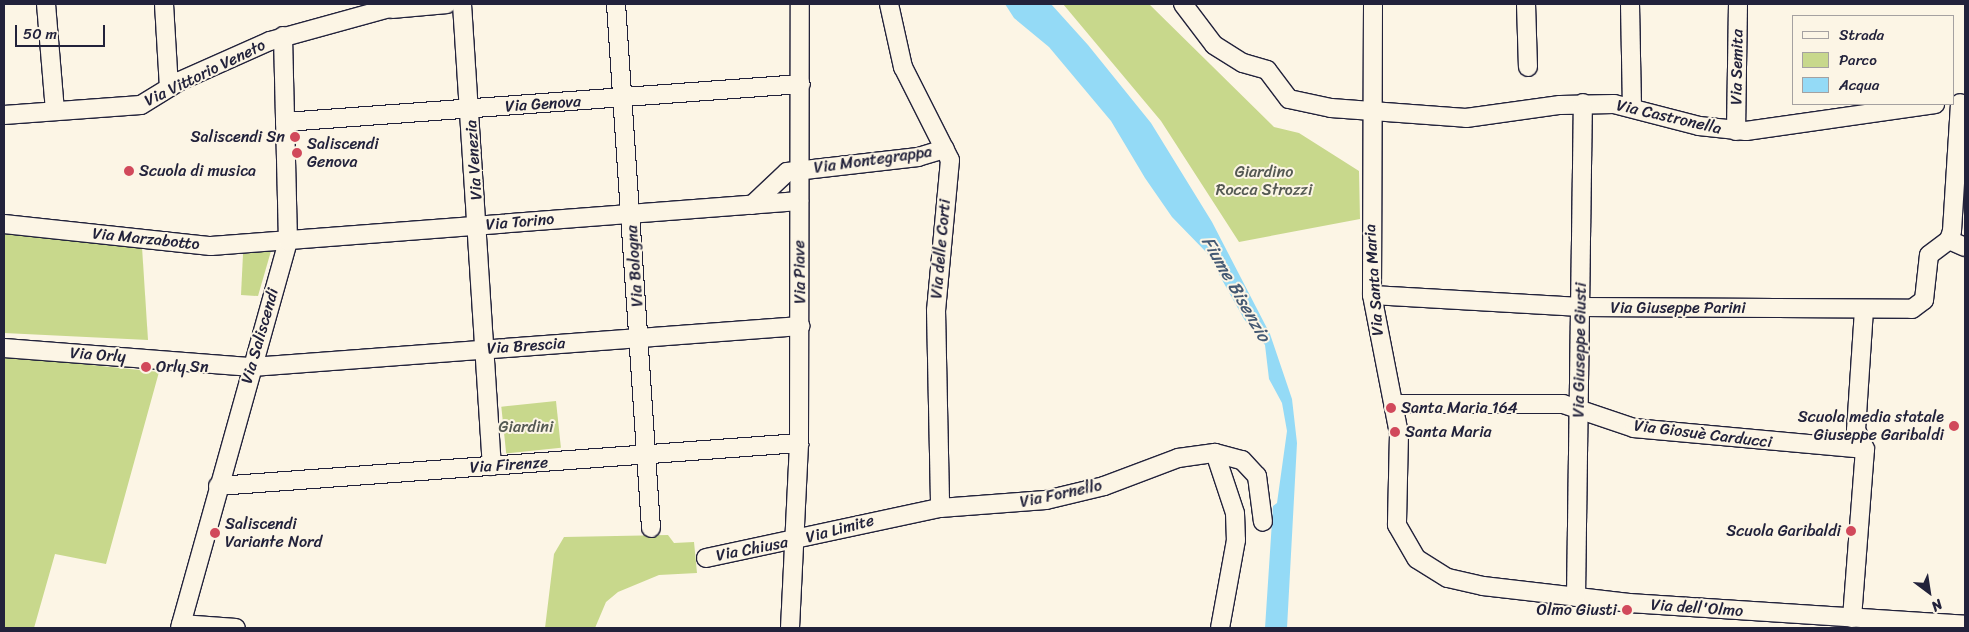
<!DOCTYPE html>
<meta charset="utf-8">
<style>
body{margin:0}
#map{position:relative;width:1969px;height:632px;overflow:hidden;background:#fcf5e5;font-family:Sriracha,sans-serif}
div>[style]{position:absolute}
.green>*{inset:0;background:#c8d88c;transform-origin:0 0}
.water>*{inset:0;background:#94daf6}
.roads{filter:drop-shadow(1px 0 #22223b) drop-shadow(-1px 0 #22223b) drop-shadow(0 1px #22223b) drop-shadow(0 -1px #22223b)}
.minor>*{height:18px;margin:-9px;padding:0 9px;transform-origin:9px;border-radius:9px;background:#fcf5e5}
.dots>*{width:14px;height:14px;translate:-50% -50%;box-sizing:border-box;border:2px solid #fcf5e5;border-radius:50%}
span{translate:-50% -50%;white-space:nowrap;text-align:center;line-height:1.15;-webkit-text-stroke:4px #fcf5e5;paint-order:stroke}
.street-label{font-size:16px;color:#22223b}
.poi-label{font-size:16px;color:#22223b}
.right{translate:-100% -50%;text-align:right}
.left{translate:0 -50%;text-align:left}
.park-label{font-size:16px;color:#545953}
.water-label{font-size:18px;color:#445973;font-style:italic}
.frame{position:absolute;inset:0;border:5px solid #22223b;pointer-events:none}
.legend{position:absolute;left:1792px;top:15px;width:162px;height:90px;box-sizing:border-box;background:#fcf5e5;border:1px solid #a5a1a1;margin:0;padding:6px 9px;list-style:none;font-size:15px;color:#22223b}
.legend li{display:flex;align-items:center;gap:10px;height:25px}
.legend b{width:25px;border:1px solid #a5a1a1}
.north{position:absolute;left:1904px;top:567px;width:50px;height:50px;-webkit-text-stroke:4px #fcf5e5;paint-order:stroke;rotate:149deg;font-size:14px;font-weight:700;line-height:20px;text-align:center;color:#22223b}
.north::after{content:'';display:block;margin:auto;width:18px;height:22px;background:#22223b;clip-path:polygon(50% 0,100% 100%,50% 72%,0 100%)}
.scale{position:absolute;left:15px;top:25px;width:90px;height:22px;box-sizing:border-box;border:2px solid #22223b;border-top:0;padding-left:6px;font-size:15px;line-height:18px;white-space:nowrap;color:#22223b;-webkit-text-stroke:4px #fcf5e5;paint-order:stroke}
</style>
<div id="map">
<div class="green">
<div style="clip-path:polygon(1063px 4px,1149px 4px,1274px 127px,1299px 133px,1359px 171px,1360px 219px,1239px 242px,1161px 121px)"></div>
<div style="clip-path:polygon(4px 233px,142px 247px,148px 340px,4px 333px)"></div>
<div style="clip-path:polygon(271px 251px,258px 296px,241px 295px,243px 254px)"></div>
<div style="clip-path:polygon(4px 356px,159px 372px,106px 564px,55px 554px,34px 628px,4px 628px)"></div>
<div style="left:556px;top:401px;width:47px;height:55px;rotate:84deg"></div>
<div style="clip-path:polygon(668px 535px,674px 543px,694px 542px,697px 573px,659px 575px,618px 592px,606px 602px,595px 628px,545px 628px,554px 554px,564px 537px)"></div>
</div>
<div class="water">
<div style="clip-path:polygon(1005px 4px,1051px 4px,1088px 45px,1151px 123px,1212px 222px,1270px 334px,1292px 399px,1297px 443px,1287px 628px,1265px 628px,1273px 506px,1277px 503px,1287px 431px,1282px 403px,1269px 379px,1265px 345px,1244px 319px,1207px 253px,1172px 217px,1145px 178px,1111px 121px,1049px 47px,1014px 18px)"></div>
</div>
<div class="roads">
<div class="minor">
<div style="left:46px;top:4px;width:107px;rotate:85.2deg"></div>
<div style="left:164px;top:4px;width:83px;rotate:86.6deg"></div>
<div style="left:462px;top:4px;width:463px;rotate:86.3deg"></div>
<div style="left:616px;top:4px;width:525px;rotate:86.18deg"></div>
<div style="left:889px;top:4px;width:65px;rotate:77.5deg"></div>
<div style="left:903px;top:67px;width:104px;rotate:63.2deg"></div>
<div style="left:950px;top:160px;width:151px;rotate:95.3deg"></div>
<div style="left:936px;top:310px;width:198px;rotate:88.8deg"></div>
<div style="left:1183px;top:4px;width:51px;rotate:52.9deg"></div>
<div style="left:1214px;top:45px;width:34px;rotate:32deg"></div>
<div style="left:1243px;top:63px;width:25px;rotate:16deg"></div>
<div style="left:1267px;top:70px;width:36px;rotate:53deg"></div>
<div style="left:1289px;top:99px;width:43px;rotate:12.1deg"></div>
<div style="left:1331px;top:108px;width:135px;rotate:4.2deg"></div>
<div style="left:1466px;top:118px;width:95px;rotate:-7.9deg"></div>
<div style="left:1560px;top:105px;width:54px;rotate:-1.1deg"></div>
<div style="left:1614px;top:104px;width:88px;rotate:14.5deg"></div>
<div style="left:1699px;top:126px;width:47px;rotate:6.1deg"></div>
<div style="left:1746px;top:131px;width:191px;rotate:-8.1deg"></div>
<div style="left:1373px;top:4px;width:291px;rotate:90.2deg"></div>
<div style="left:1372px;top:295px;width:142px;rotate:79deg"></div>
<div style="left:1399px;top:434px;width:91px;rotate:91.3deg"></div>
<div style="left:1397px;top:525px;width:39px;rotate:60deg"></div>
<div style="left:1417px;top:559px;width:36px;rotate:32deg"></div>
<div style="left:1448px;top:578px;width:36px;rotate:13deg"></div>
<div style="left:1483px;top:586px;width:147px;rotate:6.6deg"></div>
<div style="left:1629px;top:603px;width:337px;rotate:3.7deg"></div>
<div style="left:1526px;top:4px;width:63px;rotate:88.2deg"></div>
<div style="left:1630px;top:4px;width:102px;rotate:88.9deg"></div>
<div style="left:392px;top:9px;width:55px;rotate:-5.2deg"></div>
<div style="left:4px;top:115px;width:137px;rotate:-4.2deg"></div>
<div style="left:141px;top:105px;width:46px;rotate:-31.6deg"></div>
<div style="left:180px;top:81px;width:98px;rotate:-24deg"></div>
<div style="left:270px;top:41px;width:139px;rotate:-15.4deg"></div>
<div style="left:285px;top:122px;width:517px;rotate:-4.21deg"></div>
<div style="left:1736px;top:131px;width:127px;rotate:-89.1deg"></div>
<div style="left:752px;top:205px;width:48px;rotate:-43.3deg"></div>
<div style="left:787px;top:172px;width:132px;rotate:-6.5deg"></div>
<div style="left:918px;top:157px;width:28px;rotate:-17deg"></div>
<div style="left:4px;top:224px;width:208px;rotate:6.1deg"></div>
<div style="left:211px;top:246px;width:590px;rotate:-4.38deg"></div>
<div style="left:1949px;top:240px;width:17px;rotate:24deg"></div>
<div style="left:1372px;top:295px;width:209px;rotate:3.3deg"></div>
<div style="left:1581px;top:307px;width:331px;rotate:0.3deg"></div>
<div style="left:1912px;top:309px;width:15px;rotate:-37deg"></div>
<div style="left:1924px;top:300px;width:45px;rotate:-83.7deg"></div>
<div style="left:1929px;top:255px;width:25px;rotate:-37deg"></div>
<div style="left:1949px;top:240px;width:9px;rotate:-72deg"></div>
<div style="left:1952px;top:231px;width:128px;rotate:-86.4deg"></div>
<div style="left:4px;top:348px;width:249px;rotate:4.4deg"></div>
<div style="left:252px;top:367px;width:550px;rotate:-4.28deg"></div>
<div style="left:1394px;top:404px;width:169px"></div>
<div style="left:1563px;top:404px;width:75px;rotate:18.7deg"></div>
<div style="left:1634px;top:428px;width:232px;rotate:5.2deg"></div>
<div style="left:1215px;top:453px;width:63px;rotate:71.6deg"></div>
<div style="left:1235px;top:513px;width:27px;rotate:88deg"></div>
<div style="left:1236px;top:540px;width:89px;rotate:100.3deg"></div>
<div style="left:218px;top:486px;width:583px;rotate:-4.23deg"></div>
<div style="left:706px;top:558px;width:239px;rotate:-12.1deg"></div>
<div style="left:940px;top:508px;width:106px;rotate:-4.3deg"></div>
<div style="left:1046px;top:500px;width:60px;rotate:-13.6deg"></div>
<div style="left:1104px;top:486px;width:79px;rotate:-20.7deg"></div>
<div style="left:1178px;top:458px;width:37px;rotate:-8deg"></div>
<div style="left:1215px;top:453px;width:28px;rotate:15deg"></div>
<div style="left:1242px;top:460px;width:22px;rotate:47deg"></div>
<div style="left:1257px;top:476px;width:46px;rotate:82.6deg"></div>
<div style="left:1576px;top:597px;width:494px;rotate:-89.2deg"></div>
<div style="left:1852px;top:618px;width:169px;rotate:-85.6deg"></div>
<div style="left:1865px;top:449px;width:21px;rotate:-115deg"></div>
<div style="left:1856px;top:430px;width:120px;rotate:-86.2deg"></div>
<div style="left:181px;top:624px;width:55px;rotate:4.2deg"></div>
<div style="left:180px;top:628px;width:402px;rotate:-74.4deg"></div>
<div style="left:288px;top:241px;width:205px;rotate:-91.4deg"></div>
<div style="left:790px;top:628px;width:185px;rotate:-87.2deg"></div>
<div style="left:799px;top:443px;width:439px;rotate:-89.9deg"></div>
</div>
</div>
<div class="dots">
<div style="left:295px;top:137px;background:#d1495b"></div>
<div style="left:297px;top:153px;background:#d1495b"></div>
<div style="left:129px;top:171px;background:#d1495b"></div>
<div style="left:146px;top:367px;background:#d1495b"></div>
<div style="left:1391px;top:408px;background:#d1495b"></div>
<div style="left:1954px;top:426px;background:#d1495b"></div>
<div style="left:1395px;top:432px;background:#d1495b"></div>
<div style="left:1851px;top:531px;background:#d1495b"></div>
<div style="left:215px;top:533px;background:#d1495b"></div>
<div style="left:1627px;top:610px;background:#d1495b"></div>
</div>
<div class="street-label">
<span style="left:1737px;top:67px;rotate:-89deg">Via Semita</span>
<span style="left:205px;top:73px;rotate:-26deg">Via Vittorio Veneto</span>
<span style="left:543px;top:104px;rotate:-4deg">Via Genova</span>
<span style="left:1669px;top:117px;rotate:13deg">Via Castronella</span>
<span style="left:474px;top:160px;rotate:-94deg">Via Venezia</span>
<span style="left:873px;top:160px;rotate:-8deg">Via Montegrappa</span>
<span style="left:520px;top:222px;rotate:-5deg">Via Torino</span>
<span style="left:146px;top:239px;rotate:6deg">Via Marzabotto</span>
<span style="left:941px;top:249px;rotate:-85deg">Via delle Corti</span>
<span style="left:635px;top:266px;rotate:-94deg">Via Bologna</span>
<span style="left:800px;top:272px;rotate:-91deg">Via Piave</span>
<span style="left:1374px;top:280px;rotate:-94deg">Via Santa Maria</span>
<span style="left:1678px;top:308px">Via Giuseppe Parini</span>
<span style="left:260px;top:336px;rotate:-74deg">Via Saliscendi</span>
<span style="left:526px;top:346px;rotate:-4deg">Via Brescia</span>
<span style="left:1580px;top:350px;rotate:-89deg">Via Giuseppe Giusti</span>
<span style="left:98px;top:355px;rotate:4deg">Via Orly</span>
<span style="left:1703px;top:434px;rotate:7deg">Via Giosuè Carducci</span>
<span style="left:509px;top:465px;rotate:-4deg">Via Firenze</span>
<span style="left:1061px;top:494px;rotate:-12deg">Via Fornello</span>
<span style="left:840px;top:529px;rotate:-15deg">Via Limite</span>
<span style="left:752px;top:549px;rotate:-11deg">Via Chiusa</span>
<span style="left:1697px;top:608px;rotate:4deg">Via dell'Olmo</span>
</div>
<div class="poi-label">
<span class="right" style="left:285px;top:137px">Saliscendi Sn</span>
<span class="left" style="left:307px;top:153px">Saliscendi<br>Genova</span>
<span class="left" style="left:139px;top:171px">Scuola di musica</span>
<span class="left" style="left:156px;top:367px">Orly Sn</span>
<span class="left" style="left:1401px;top:408px">Santa Maria 164</span>
<span class="right" style="left:1944px;top:426px">Scuola media statale<br>Giuseppe Garibaldi</span>
<span class="left" style="left:1405px;top:432px">Santa Maria</span>
<span class="left" style="left:225px;top:533px">Saliscendi<br>Variante Nord</span>
<span class="right" style="left:1841px;top:531px">Scuola Garibaldi</span>
<span class="right" style="left:1617px;top:610px">Olmo Giusti</span>
</div>
<div class="park-label">
<span style="left:1264px;top:181px">Giardino<br>Rocca Strozzi</span>
<span style="left:526px;top:427px">Giardini</span>
</div>
<div class="water-label">
<span style="left:1236px;top:289px;rotate:60deg">Fiume Bisenzio</span>
</div>
<div class="frame"></div>
<ul class="legend">
<li><b style="height:6px;background:#fcf5e5"></b>Strada</li>
<li><b style="height:14px;background:#c8d88c"></b>Parco</li>
<li><b style="height:14px;background:#94daf6"></b>Acqua</li>
</ul>
<div class="north">N</div>
<div class="scale">50 m</div>
</div>
